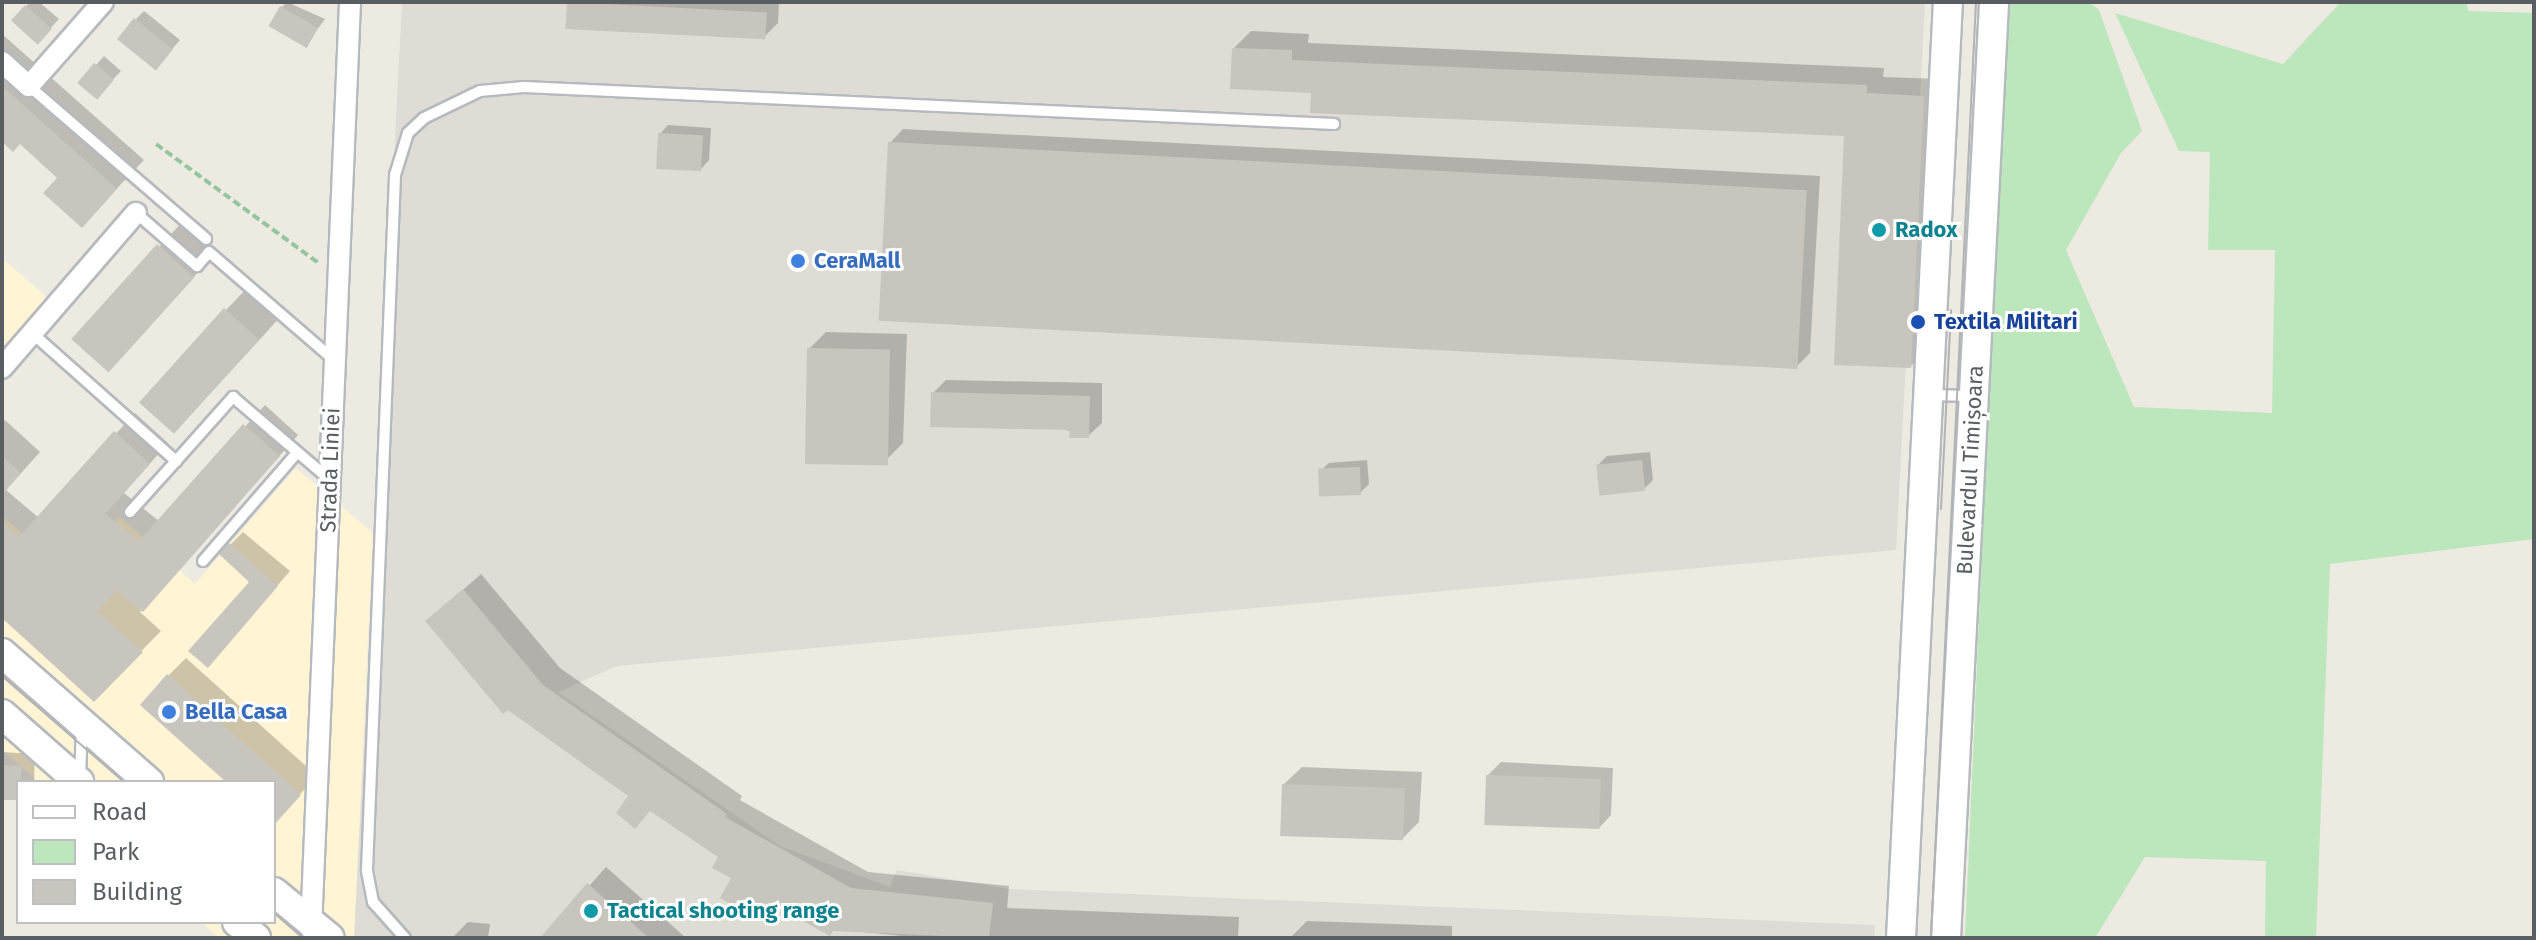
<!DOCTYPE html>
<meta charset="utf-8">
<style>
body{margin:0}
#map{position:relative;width:2536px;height:940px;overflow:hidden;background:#edeae1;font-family:"Fira Sans",sans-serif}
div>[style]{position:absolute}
.commercial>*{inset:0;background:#fff4d4}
.industrial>*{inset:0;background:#dedcd5}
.green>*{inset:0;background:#bce6bc}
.shadow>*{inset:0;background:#0003}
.building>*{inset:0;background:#c8c5be;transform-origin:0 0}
.path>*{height:4px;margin-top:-2px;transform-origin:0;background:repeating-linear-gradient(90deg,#93c5a0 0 8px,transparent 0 12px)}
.roads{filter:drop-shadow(2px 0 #b6b9be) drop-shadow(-2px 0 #b6b9be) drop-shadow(0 2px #b6b9be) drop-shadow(0 -2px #b6b9be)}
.lane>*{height:10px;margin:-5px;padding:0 5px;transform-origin:5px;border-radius:5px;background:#fff}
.street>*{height:20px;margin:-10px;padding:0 10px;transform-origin:10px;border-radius:10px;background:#fff}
.secondary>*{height:28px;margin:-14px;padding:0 14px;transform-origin:14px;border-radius:14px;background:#fff}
.tram>*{height:2px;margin:-1px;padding:0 1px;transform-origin:1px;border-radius:1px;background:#b2b3b4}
.dots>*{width:22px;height:22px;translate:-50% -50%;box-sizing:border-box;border:4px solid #fff;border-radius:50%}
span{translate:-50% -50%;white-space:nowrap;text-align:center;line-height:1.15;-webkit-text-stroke:6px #fff;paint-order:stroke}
.culture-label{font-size:22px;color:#0d838f;font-weight:700}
.left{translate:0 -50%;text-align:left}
.shop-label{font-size:22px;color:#366cbe;font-weight:700}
.transit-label{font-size:22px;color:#164399;font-weight:700}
.street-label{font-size:22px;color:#595e63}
.frame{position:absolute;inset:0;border:4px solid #595e63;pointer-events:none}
.legend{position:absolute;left:16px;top:780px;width:260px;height:144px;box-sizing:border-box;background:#fff;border:2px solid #bdbfc1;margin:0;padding:10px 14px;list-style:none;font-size:24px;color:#595e63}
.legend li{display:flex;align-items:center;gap:16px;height:40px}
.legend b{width:40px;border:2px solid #bdbfc1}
</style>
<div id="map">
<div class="commercial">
<div style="clip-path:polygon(2px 258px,50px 300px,2px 355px)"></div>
<div style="clip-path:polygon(296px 468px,373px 533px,355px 919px,760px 938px,219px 938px,201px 922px,274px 922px,274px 782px,39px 782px,2px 750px,2px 516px,69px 574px,120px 517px,195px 584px)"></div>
</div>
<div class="industrial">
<div style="clip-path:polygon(402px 2px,1925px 2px,1896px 550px,617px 666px,558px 692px,780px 846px,890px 887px,897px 870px,1009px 889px,1875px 925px,1874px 938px,354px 938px)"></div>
</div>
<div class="green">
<div style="clip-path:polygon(2006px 2px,2089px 2px,2099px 10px,2142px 131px,2121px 153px,2066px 250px,2134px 407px,2272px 413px,2275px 250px,2208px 250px,2210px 152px,2179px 151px,2115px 13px,2283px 64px,2341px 2px,2467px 2px,2468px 11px,2534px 13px,2534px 539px,2330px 564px,2316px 938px,2265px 938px,2266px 861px,2145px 857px,2095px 938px,1965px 938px)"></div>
</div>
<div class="shadow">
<div style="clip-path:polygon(30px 2px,39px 2px,59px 19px,46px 33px,14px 20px)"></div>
<div style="clip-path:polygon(287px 2px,325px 19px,306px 45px,282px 7px)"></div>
<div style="clip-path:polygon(569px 2px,779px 2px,778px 23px,765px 36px,568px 27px)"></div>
<div style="clip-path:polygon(144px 11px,180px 40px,163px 60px,136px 19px)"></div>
<div style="clip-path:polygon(1251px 31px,1309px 34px,1308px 43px,1884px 68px,1883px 77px,1940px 79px,1928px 349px,1911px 366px,1846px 134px,1313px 91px,1234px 48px)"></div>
<div style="clip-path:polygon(2px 34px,144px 160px,82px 225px,60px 177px,20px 142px,2px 139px)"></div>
<div style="clip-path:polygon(104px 56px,121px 71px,104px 89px,80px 83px)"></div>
<div style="clip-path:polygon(668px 125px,711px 128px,709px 160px,701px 169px,660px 134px)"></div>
<div style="clip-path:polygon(903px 129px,1820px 176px,1810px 353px,1797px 366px,890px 143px)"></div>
<div style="clip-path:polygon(184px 220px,217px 251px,133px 345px,75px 340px)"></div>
<div style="clip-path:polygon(250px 285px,283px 314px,175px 432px,226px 310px)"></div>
<div style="clip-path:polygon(826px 332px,907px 334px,903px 443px,886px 460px,809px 349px)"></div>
<div style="clip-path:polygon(946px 380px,1102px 383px,1102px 423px,1088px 436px,933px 393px)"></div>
<div style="clip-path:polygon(265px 405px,298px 435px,140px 612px,161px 631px,94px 699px,2px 618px,2px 423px,5px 420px,40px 452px,6px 490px,39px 518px,135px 413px,168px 443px,124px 493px,159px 521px)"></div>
<div style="clip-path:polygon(1650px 452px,1653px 480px,1644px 489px,1598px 465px,1607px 456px)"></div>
<div style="clip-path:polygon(1367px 460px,1369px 484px,1360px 493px,1320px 471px,1329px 463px)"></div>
<div style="clip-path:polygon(243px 532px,290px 571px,220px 652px,252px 582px,230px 545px)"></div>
<div style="clip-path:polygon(481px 574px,560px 668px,742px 796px,740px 800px,868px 872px,1009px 886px,1007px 908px,1239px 917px,1238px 938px,921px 938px,834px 929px,781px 906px,766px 921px,721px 857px,631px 796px,428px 621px)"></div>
<div style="clip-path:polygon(186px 658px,317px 776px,274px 822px,274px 782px,229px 782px,168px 676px)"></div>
<div style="clip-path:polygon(2px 752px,35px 754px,34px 782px,18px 782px,2px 798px)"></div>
<div style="clip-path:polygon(1501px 762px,1613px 768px,1611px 815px,1598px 829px,1488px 775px)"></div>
<div style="clip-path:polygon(1302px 767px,1422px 772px,1419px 822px,1402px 839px,1284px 784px)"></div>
<div style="clip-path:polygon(606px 867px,686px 938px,543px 938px)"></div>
<div style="clip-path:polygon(1307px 921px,1452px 926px,1452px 936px,1501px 938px,1290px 938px)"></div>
<div style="clip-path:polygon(468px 922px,490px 924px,488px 938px,452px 938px)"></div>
</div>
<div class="building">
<div style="left:567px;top:2px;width:200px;height:27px;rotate:3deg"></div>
<div style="left:25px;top:5px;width:36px;height:21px;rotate:42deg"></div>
<div style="left:280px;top:6px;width:44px;height:23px;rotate:30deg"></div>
<div style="left:134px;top:18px;width:50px;height:27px;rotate:39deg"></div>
<div style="clip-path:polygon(1232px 48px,1292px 50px,1292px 60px,1867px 85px,1867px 93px,1924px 96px,1911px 368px,1834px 365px,1844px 136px,1310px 113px,1311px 93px,1230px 89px)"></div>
<div style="left:94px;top:63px;width:26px;height:26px;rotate:40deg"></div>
<div style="clip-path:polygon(2px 86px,117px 189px,82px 228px,43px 193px,57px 178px,20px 144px,13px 152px,2px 142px)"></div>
<div style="left:658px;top:133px;width:45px;height:36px;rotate:3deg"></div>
<div style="left:888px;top:142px;width:920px;height:179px;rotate:3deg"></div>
<div style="left:157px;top:244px;width:50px;height:128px;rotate:42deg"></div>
<div style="left:224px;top:308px;width:47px;height:127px;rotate:42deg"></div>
<div style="left:807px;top:348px;width:83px;height:116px;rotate:1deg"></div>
<div style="clip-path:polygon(931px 392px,1090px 396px,1089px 438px,1069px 438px,1070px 430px,930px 427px)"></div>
<div style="clip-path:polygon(243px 424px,280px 456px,143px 612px,117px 590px,97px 612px,143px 652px,94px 702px,2px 618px,2px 523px,19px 537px,114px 431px,150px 464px,105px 514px,139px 541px)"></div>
<div style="clip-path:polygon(2px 456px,21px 473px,2px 495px)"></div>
<div style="left:1642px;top:460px;width:31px;height:46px;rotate:84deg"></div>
<div style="left:1360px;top:467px;width:28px;height:42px;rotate:88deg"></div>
<div style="clip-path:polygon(229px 543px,278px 586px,208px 668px,188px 651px,249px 582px,219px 554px)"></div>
<div style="clip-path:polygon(463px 589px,543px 685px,727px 814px,725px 817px,851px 888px,993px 903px,989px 938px,833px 931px,830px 936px,776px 906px,766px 924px,720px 898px,731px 878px,712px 868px,718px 857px,650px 811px,635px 829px,616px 813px,628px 796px,508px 710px,503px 714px,425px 621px)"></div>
<div style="clip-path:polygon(167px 674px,301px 795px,274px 825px,274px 782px,226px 782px,140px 705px)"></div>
<div style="clip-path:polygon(2px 765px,22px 766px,18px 800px,2px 800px)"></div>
<div style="left:1486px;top:775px;width:115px;height:50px;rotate:2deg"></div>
<div style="left:1282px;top:784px;width:123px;height:52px;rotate:2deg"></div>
<div style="clip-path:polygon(587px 883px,649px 938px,540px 938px)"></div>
</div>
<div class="path">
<div style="left:156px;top:144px;width:203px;rotate:36.2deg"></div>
</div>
<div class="roads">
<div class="lane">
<div style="left:29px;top:86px;width:234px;rotate:40.8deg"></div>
<div style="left:136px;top:213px;width:81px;rotate:41deg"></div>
<div style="left:197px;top:266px;width:18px;rotate:-49deg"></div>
<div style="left:209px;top:252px;width:164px;rotate:40.8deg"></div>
<div style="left:32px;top:333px;width:193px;rotate:41.6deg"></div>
<div style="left:176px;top:461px;width:86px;rotate:-48.3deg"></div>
<div style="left:233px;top:397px;width:125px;rotate:40.5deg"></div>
<div style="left:1930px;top:395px;width:40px;rotate:1.4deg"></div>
<div style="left:130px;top:512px;width:69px;rotate:-48deg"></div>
<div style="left:203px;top:561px;width:143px;rotate:-49deg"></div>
<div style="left:80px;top:776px;width:48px;rotate:-87.6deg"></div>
<div style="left:405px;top:938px;width:48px;rotate:-131.6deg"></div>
<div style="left:373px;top:902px;width:33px;rotate:-101deg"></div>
<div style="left:367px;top:870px;width:696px;rotate:-87.69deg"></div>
<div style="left:395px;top:175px;width:44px;rotate:-72.8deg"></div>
<div style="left:408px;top:133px;width:22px;rotate:-43deg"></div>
<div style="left:424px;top:118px;width:62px;rotate:-25.7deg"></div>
<div style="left:480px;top:91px;width:44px;rotate:-5.2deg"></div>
<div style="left:524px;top:87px;width:811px;rotate:2.62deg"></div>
</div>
<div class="street">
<div style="left:2px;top:62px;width:36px;rotate:42deg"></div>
<div style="left:29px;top:86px;width:112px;rotate:-48.6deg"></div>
<div style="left:2px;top:368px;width:205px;rotate:-49.2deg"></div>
<div style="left:311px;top:929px;width:928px;rotate:-87.59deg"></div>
</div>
<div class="secondary">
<div style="left:2px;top:653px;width:196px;rotate:41.3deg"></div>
<div style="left:2px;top:714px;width:103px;rotate:41.4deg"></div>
<div style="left:274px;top:892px;width:72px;rotate:39.4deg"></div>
<div style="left:237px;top:922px;width:25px;rotate:40deg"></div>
<div style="left:1901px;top:938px;width:937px;rotate:-87.13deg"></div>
<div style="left:1946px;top:938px;width:937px;rotate:-87.06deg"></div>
</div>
</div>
<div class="tram">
<div style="left:1941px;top:509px;width:199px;rotate:-87.1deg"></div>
<div style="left:2px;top:676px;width:162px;rotate:41deg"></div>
<div style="left:274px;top:913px;width:38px;rotate:41deg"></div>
<div style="left:1931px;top:938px;width:937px;rotate:-87.25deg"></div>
</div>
<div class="dots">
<div style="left:1879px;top:230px;background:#0f9aa8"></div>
<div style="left:798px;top:261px;background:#3f7fe0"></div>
<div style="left:1918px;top:322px;background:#1a4fb4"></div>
<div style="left:169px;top:712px;background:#3f7fe0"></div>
<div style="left:591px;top:911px;background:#0f9aa8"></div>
</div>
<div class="culture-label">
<span class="left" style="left:1895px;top:230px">Radox</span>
<span class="left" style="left:607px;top:911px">Tactical shooting range</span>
</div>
<div class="shop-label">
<span class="left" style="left:814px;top:261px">CeraMall</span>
<span class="left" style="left:185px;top:712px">Bella Casa</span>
</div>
<div class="transit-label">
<span class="left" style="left:1934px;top:322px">Textila Militari</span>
</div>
<div class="street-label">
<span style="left:330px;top:470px;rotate:-88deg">Strada Liniei</span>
<span style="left:1970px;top:470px;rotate:-87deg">Bulevardul Timișoara</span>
</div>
<div class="frame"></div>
<ul class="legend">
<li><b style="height:10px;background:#fff"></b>Road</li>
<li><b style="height:22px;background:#bce6bc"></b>Park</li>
<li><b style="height:22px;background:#c8c5be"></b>Building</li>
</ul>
</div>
